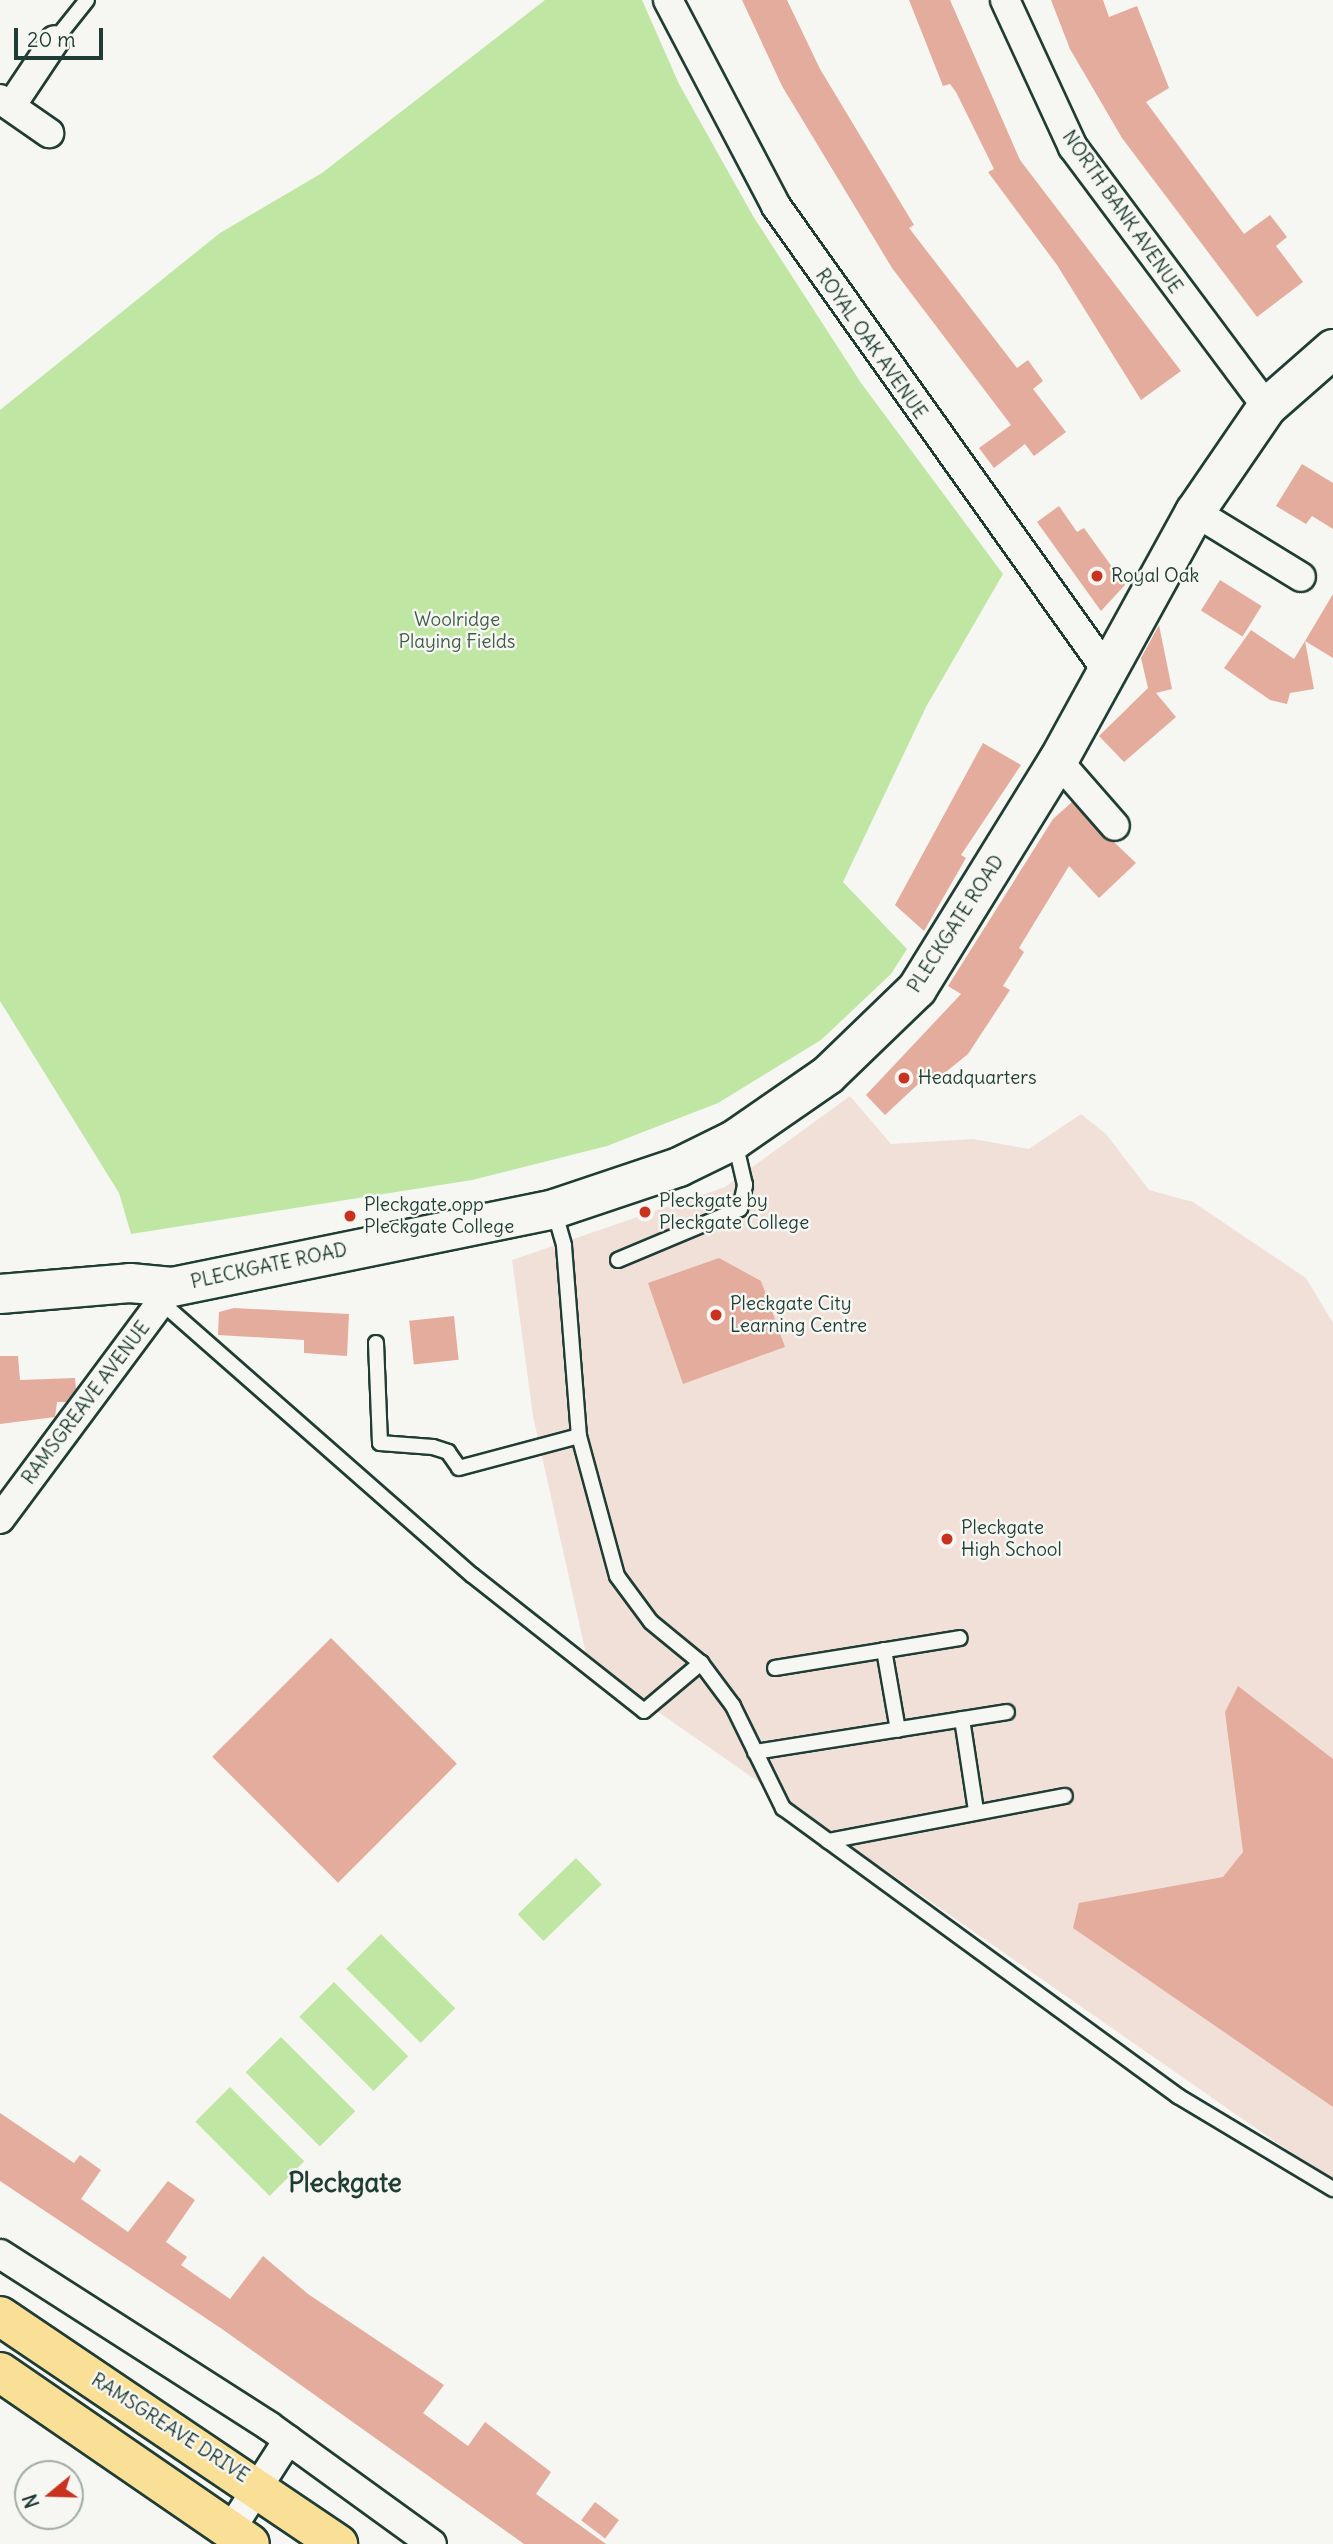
<!DOCTYPE html>
<style>
body{margin:0}
#map{position:relative;width:1333px;height:2544px;overflow:hidden;background:#f6f6f2;font-family:Delius,sans-serif}
div>[style]{position:absolute}
.built>*{inset:0;background:#f1e0d8}
.green>*{inset:0;background:#bfe7a3;transform-origin:0 0}
.building>*{inset:0;background:#e4ac9c;transform-origin:0 0}
.roads{filter:drop-shadow(2px 0 #1f3d34) drop-shadow(-2px 0 #1f3d34) drop-shadow(0 2px #1f3d34) drop-shadow(0 -2px #1f3d34)}
.service>*{height:14px;margin:-7px;padding:0 7px;transform-origin:7px;border-radius:7px;background:#f6f6f2}
.minor>*{height:28px;margin:-14px;padding:0 14px;transform-origin:14px;border-radius:14px;background:#f6f6f2}
.secondary>*{height:38px;margin:-19px;padding:0 19px;transform-origin:19px;border-radius:19px;background:#f6f6f2}
.trunk>*{height:38px;margin:-19px;padding:0 19px;transform-origin:19px;border-radius:19px;background:#fadf96}
.dots>*{width:19px;height:19px;translate:-50% -50%;box-sizing:border-box;border:4px solid #f6f6f2;border-radius:50%}
span{translate:-50% -50%;white-space:nowrap;text-align:center;line-height:1.15;-webkit-text-stroke:5px #f6f6f2;paint-order:stroke}
.street-label{font-size:19px;color:#1f3d34}
.poi-label{font-size:19px;color:#1f3d34}
.left{translate:0 -50%;text-align:left}
.park-label{font-size:19px;color:#3f5f4a}
.district-label{font-size:26px;color:#1f3d34;font-weight:700}
.north{position:absolute;left:14px;top:2460px;width:70px;height:70px;box-sizing:border-box;background:#f6f6f2;border:2px solid #a0aca6;border-radius:50%;rotate:251deg;font-size:19px;font-weight:700;line-height:28px;text-align:center;color:#1f3d34}
.north::after{content:'';display:block;margin:auto;width:24px;height:32px;background:#c8321e;clip-path:polygon(50% 0,100% 100%,50% 72%,0 100%)}
.scale{position:absolute;left:14px;top:28px;width:89px;height:32px;box-sizing:border-box;border:4px solid #1f3d34;border-top:0;padding-left:9px;font-size:21px;line-height:24px;white-space:nowrap;color:#1f3d34;-webkit-text-stroke:5px #f6f6f2;paint-order:stroke}
</style>
<div id="map">
<div class="built">
<div style="clip-path:polygon(850px 1096px,891px 1144px,973px 1139px,1029px 1149px,1081px 1114px,1106px 1134px,1149px 1190px,1193px 1202px,1306px 1278px,1333px 1323px,1333px 2182px,588px 1663px,533px 1416px,512px 1260px,725px 1187px)"></div>
</div>
<div class="green">
<div style="clip-path:polygon(545px 0,642px 0,679px 84px,753px 216px,861px 383px,1003px 574px,926px 707px,843px 882px,907px 949px,891px 974px,821px 1040px,718px 1103px,607px 1146px,472px 1180px,131px 1234px,119px 1193px,0 1001px,0 410px,220px 233px,322px 173px)"></div>
<div style="left:576px;top:1858px;width:37px;height:81px;rotate:46deg"></div>
<div style="left:381px;top:1934px;width:105px;height:49px;rotate:45deg"></div>
<div style="left:334px;top:1982px;width:105px;height:49px;rotate:45deg"></div>
<div style="left:281px;top:2037px;width:105px;height:50px;rotate:45deg"></div>
<div style="left:230px;top:2087px;width:105px;height:49px;rotate:45deg"></div>
</div>
<div class="building">
<div style="clip-path:polygon(742px 0,787px 0,820px 69px,914px 225px,909px 228px,1017px 368px,1028px 360px,1043px 381px,1033px 389px,1066px 432px,1034px 456px,1025px 444px,994px 468px,979px 448px,1011px 425px,892px 268px,782px 86px)"></div>
<div style="clip-path:polygon(909px 0,950px 0,1020px 160px,1181px 371px,1141px 400px,1057px 265px,988px 172px,994px 169px,956px 92px,950px 84px,943px 86px)"></div>
<div style="clip-path:polygon(1051px 0,1103px 0,1109px 17px,1137px 6px,1169px 88px,1146px 102px,1244px 234px,1270px 215px,1287px 237px,1276px 246px,1303px 282px,1257px 317px,1122px 138px,1070px 49px)"></div>
<div style="clip-path:polygon(1302px 464px,1333px 483px,1333px 529px,1312px 516px,1306px 524px,1276px 506px)"></div>
<div style="clip-path:polygon(1059px 506px,1077px 532px,1084px 528px,1125px 585px,1101px 611px,1037px 522px)"></div>
<div style="left:1220px;top:580px;width:49px;height:36px;rotate:32deg"></div>
<div style="clip-path:polygon(1333px 594px,1333px 658px,1305px 641px)"></div>
<div style="clip-path:polygon(1159px 625px,1172px 689px,1156px 693px,1176px 717px,1124px 762px,1099px 736px,1148px 688px,1141px 658px)"></div>
<div style="clip-path:polygon(1251px 630px,1294px 659px,1305px 641px,1314px 689px,1290px 693px,1287px 704px,1270px 700px,1224px 668px)"></div>
<div style="clip-path:polygon(983px 743px,1021px 765px,961px 855px,966px 858px,924px 931px,895px 905px)"></div>
<div style="clip-path:polygon(1072px 802px,1136px 863px,1099px 898px,1069px 866px,1019px 948px,1024px 952px,1003px 986px,1010px 990px,968px 1054px,936px 1080px,930px 1073px,885px 1115px,866px 1095px,961px 994px,948px 986px,1053px 819px)"></div>
<div style="clip-path:polygon(719px 1258px,761px 1281px,785px 1347px,683px 1384px,648px 1283px)"></div>
<div style="clip-path:polygon(234px 1308px,349px 1314px,347px 1356px,304px 1353px,304px 1340px,218px 1335px,219px 1312px)"></div>
<div style="left:454px;top:1316px;width:44px;height:45px;rotate:84deg"></div>
<div style="clip-path:polygon(0 1356px,18px 1356px,20px 1380px,75px 1378px,76px 1389px,66px 1402px,57px 1402px,55px 1417px,0 1424px)"></div>
<div style="left:331px;top:1638px;width:178px;height:168px;rotate:45deg"></div>
<div style="clip-path:polygon(1238px 1686px,1333px 1759px,1333px 2107px,1073px 1928px,1079px 1903px,1223px 1877px,1243px 1852px,1225px 1712px)"></div>
<div style="clip-path:polygon(0 2113px,74px 2163px,80px 2155px,101px 2170px,81px 2199px,128px 2232px,168px 2181px,195px 2200px,166px 2242px,187px 2257px,181px 2265px,230px 2299px,263px 2256px,308px 2294px,444px 2385px,423px 2413px,468px 2446px,485px 2422px,551px 2472px,536px 2494px,606px 2544px,524px 2544px,222px 2329px,0 2181px)"></div>
<div style="left:595px;top:2502px;width:30px;height:23px;rotate:37deg"></div>
</div>
<div class="roads">
<div class="service">
<div style="left:55px;top:40px;width:51px;rotate:-51.3deg"></div>
<div style="left:554px;top:1210px;width:37px;rotate:74deg"></div>
<div style="left:564px;top:1246px;width:191px;rotate:85.5deg"></div>
<div style="left:579px;top:1436px;width:145px;rotate:74.8deg"></div>
<div style="left:617px;top:1576px;width:57px;rotate:53.5deg"></div>
<div style="left:651px;top:1622px;width:65px;rotate:39.4deg"></div>
<div style="left:701px;top:1663px;width:54px;rotate:53.3deg"></div>
<div style="left:733px;top:1706px;width:114px;rotate:63.9deg"></div>
<div style="left:783px;top:1808px;width:489px;rotate:36.1deg"></div>
<div style="left:1178px;top:2096px;width:181px;rotate:31deg"></div>
<div style="left:618px;top:1260px;width:132px;rotate:-22.7deg"></div>
<div style="left:740px;top:1209px;width:25px;rotate:-78deg"></div>
<div style="left:745px;top:1185px;width:44px;rotate:-103.1deg"></div>
<div style="left:161px;top:1302px;width:414px;rotate:41.3deg"></div>
<div style="left:472px;top:1575px;width:219px;rotate:38.3deg"></div>
<div style="left:644px;top:1711px;width:75px;rotate:-40.1deg"></div>
<div style="left:376px;top:1343px;width:100px;rotate:87.7deg"></div>
<div style="left:380px;top:1443px;width:53px;rotate:4.3deg"></div>
<div style="left:433px;top:1447px;width:16px;rotate:18deg"></div>
<div style="left:448px;top:1452px;width:19px;rotate:55deg"></div>
<div style="left:459px;top:1468px;width:124px;rotate:-14.9deg"></div>
<div style="left:884px;top:1650px;width:81px;rotate:80.1deg"></div>
<div style="left:775px;top:1668px;width:187px;rotate:-9.2deg"></div>
<div style="left:962px;top:1719px;width:92px;rotate:81.3deg"></div>
<div style="left:755px;top:1752px;width:255px;rotate:-9deg"></div>
<div style="left:828px;top:1841px;width:241px;rotate:-10.8deg"></div>
</div>
<div class="minor">
<div style="left:668px;top:0;width:233px;rotate:62.3deg"></div>
<div style="left:776px;top:206px;width:567px;rotate:54.54deg"></div>
<div style="left:1005px;top:0;width:162px;rotate:65.2deg"></div>
<div style="left:1073px;top:147px;width:324px;rotate:53.3deg"></div>
<div style="left:0;top:99px;width:60px;rotate:34.8deg"></div>
<div style="left:11px;top:106px;width:79px;rotate:-56.3deg"></div>
<div style="left:1195px;top:512px;width:124px;rotate:31.5deg"></div>
<div style="left:1058px;top:761px;width:86px;rotate:48.8deg"></div>
<div style="left:0;top:1519px;width:289px;rotate:-53.4deg"></div>
<div style="left:0;top:2254px;width:319px;rotate:32.6deg"></div>
<div style="left:269px;top:2426px;width:201px;rotate:35.9deg"></div>
<div style="left:231px;top:2529px;width:106px;rotate:-57.4deg"></div>
</div>
<div class="secondary">
<div style="left:0;top:1294px;width:130px;rotate:-4.8deg"></div>
<div style="left:130px;top:1283px;width:42px;rotate:5.4deg"></div>
<div style="left:172px;top:1287px;width:390px;rotate:-11.5deg"></div>
<div style="left:554px;top:1209px;width:132px;rotate:-18.6deg"></div>
<div style="left:679px;top:1167px;width:61px;rotate:-26.1deg"></div>
<div style="left:734px;top:1140px;width:114px;rotate:-34.7deg"></div>
<div style="left:828px;top:1075px;width:124px;rotate:-44deg"></div>
<div style="left:917px;top:989px;width:268px;rotate:-58.3deg"></div>
<div style="left:1058px;top:761px;width:284px;rotate:-61.2deg"></div>
<div style="left:1195px;top:512px;width:127px;rotate:-55.6deg"></div>
<div style="left:1267px;top:407px;width:88px;rotate:-41.3deg"></div>
</div>
<div class="trunk">
<div style="left:0;top:2316px;width:408px;rotate:34deg"></div>
<div style="left:0;top:2372px;width:303px;rotate:34.5deg"></div>
</div>
</div>
<div class="dots">
<div style="left:1097px;top:576px;background:#c8321e"></div>
<div style="left:904px;top:1078px;background:#c8321e"></div>
<div style="left:645px;top:1212px;background:#c8321e"></div>
<div style="left:350px;top:1216px;background:#c8321e"></div>
<div style="left:716px;top:1315px;background:#c8321e"></div>
<div style="left:947px;top:1539px;background:#c8321e"></div>
</div>
<div class="street-label">
<span style="left:1122px;top:212px;rotate:55deg">NORTH BANK AVENUE</span>
<span style="left:871px;top:344px;rotate:55deg">ROYAL OAK AVENUE</span>
<span style="left:956px;top:924px;rotate:-57deg">PLECKGATE ROAD</span>
<span style="left:269px;top:1266px;rotate:-12deg">PLECKGATE ROAD</span>
<span style="left:86px;top:1403px;rotate:-53deg">RAMSGREAVE AVENUE</span>
<span style="left:170px;top:2428px;rotate:33deg">RAMSGREAVE DRIVE</span>
</div>
<div class="poi-label">
<span class="left" style="left:1111px;top:576px">Royal Oak</span>
<span class="left" style="left:918px;top:1078px">Headquarters</span>
<span class="left" style="left:659px;top:1212px">Pleckgate by<br>Pleckgate College</span>
<span class="left" style="left:364px;top:1216px">Pleckgate opp<br>Pleckgate College</span>
<span class="left" style="left:730px;top:1315px">Pleckgate City<br>Learning Centre</span>
<span class="left" style="left:961px;top:1539px">Pleckgate<br>High School</span>
</div>
<div class="park-label">
<span style="left:457px;top:631px">Woolridge<br>Playing Fields</span>
</div>
<div class="district-label">
<span style="left:345px;top:2183px">Pleckgate</span>
</div>
<div class="north">N</div>
<div class="scale">20 m</div>
</div>
